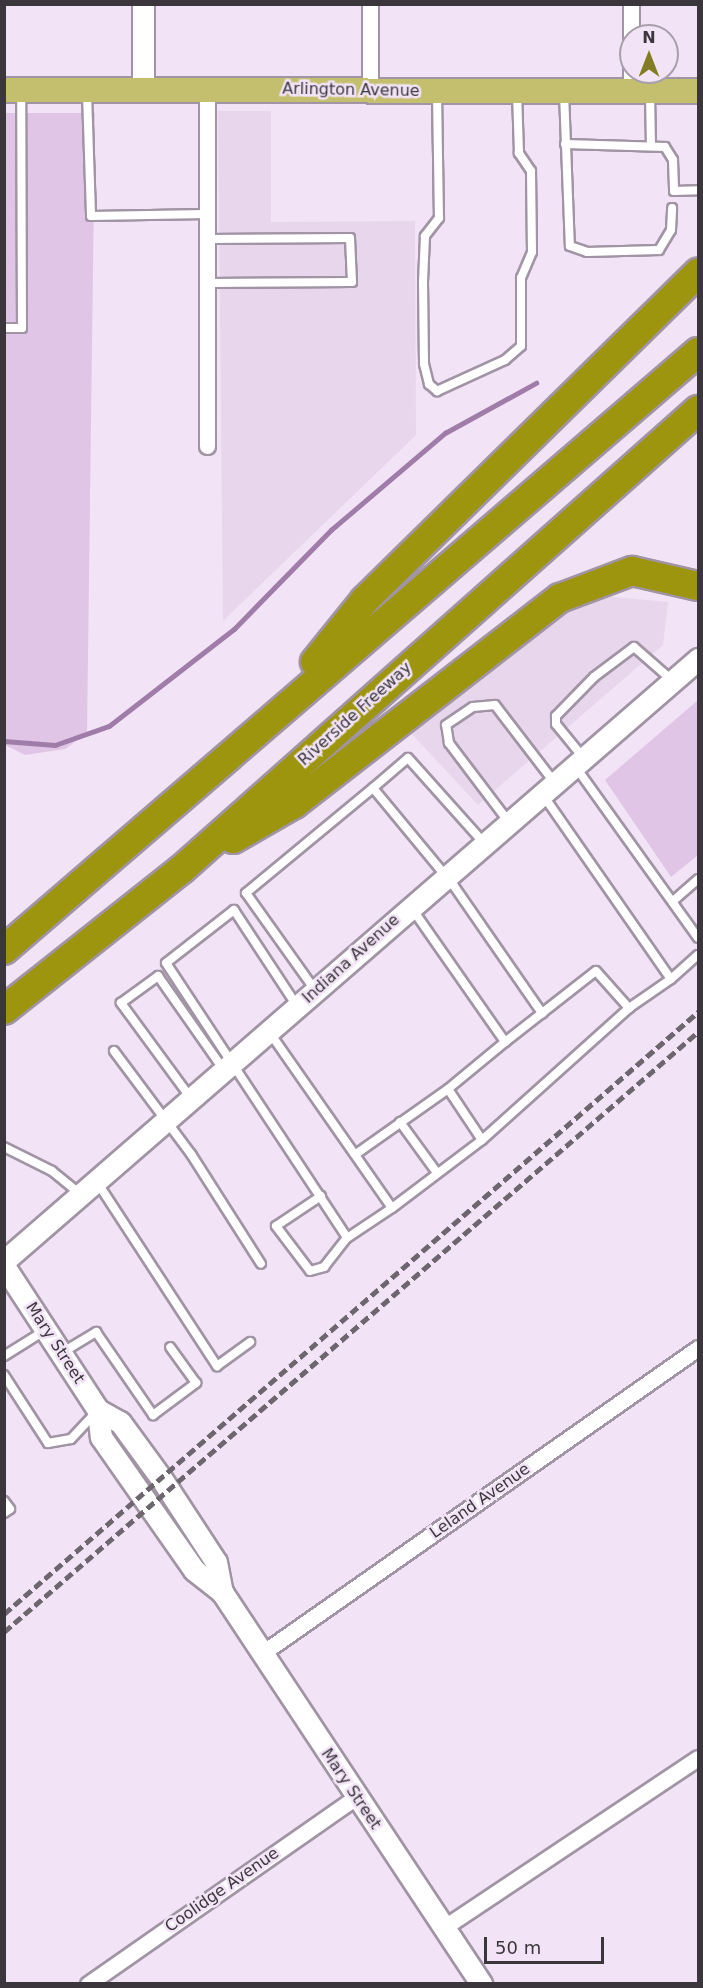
<!DOCTYPE html>
<style>
body{margin:0}
#map{position:relative;width:703px;height:1988px;overflow:hidden;background:#f2e4f6;font-family:"DejaVu Sans",sans-serif}
div>[style]{position:absolute}
.built>*{inset:0;background:#e8d6ed}
.green>*{inset:0;background:#e0c5e6}
.stream>*{height:4.5px;margin:-2.25px;padding:0 2.25px;transform-origin:2.25px;border-radius:2.25px;background:#a07ca9}
.roads{filter:drop-shadow(2px 0 #a194a4) drop-shadow(-2px 0 #a194a4) drop-shadow(0 2px #a194a4) drop-shadow(0 -2px #a194a4)}
.lane>*{height:8px;margin:-4px;padding:0 4px;transform-origin:4px;border-radius:4px;background:#fff}
.street>*{height:15px;margin:-7.5px;padding:0 7.5px;transform-origin:7.5px;border-radius:7.5px;background:#fff}
.secondary>*{height:21px;margin:-10.5px;padding:0 10.5px;transform-origin:10.5px;border-radius:10.5px;background:#fff}
.primary>*{height:24px;margin:-12px;padding:0 12px;transform-origin:12px;border-radius:12px;background:#c4bf6e}
.highway>*{height:28px;margin:-14px;padding:0 14px;transform-origin:14px;border-radius:14px;background:#9d950e}
.rail>*{height:4.5px;margin-top:-2.25px;transform-origin:0;background:repeating-linear-gradient(90deg,#6d666f 0 9px,transparent 0 13.5px)}
span{translate:-50% -50%;white-space:nowrap;text-align:center;line-height:1.15;-webkit-text-stroke:5px #f2e4f6;paint-order:stroke}
.street-label{font-size:16px;color:#3b363c}
.frame{position:absolute;inset:0;border:6px solid #3b363c;pointer-events:none}
.north{position:absolute;left:619px;top:24px;width:60px;height:60px;box-sizing:border-box;background:#f2e4f6;border:2px solid #a99eac;border-radius:50%;rotate:0deg;font-size:16px;font-weight:700;line-height:24px;text-align:center;color:#3b363c}
.north::after{content:'';display:block;margin:auto;width:21px;height:27px;background:#827c23;clip-path:polygon(50% 0,100% 100%,50% 72%,0 100%)}
.scale{position:absolute;left:484px;top:1937px;width:120px;height:27px;box-sizing:border-box;border:3px solid #3b363c;border-top:0;padding-left:8px;font-size:18px;line-height:21px;white-space:nowrap;color:#3b363c;-webkit-text-stroke:4px #f2e4f6;paint-order:stroke}
</style>
<div id="map">
<div class="built">
<div style="clip-path:polygon(218px 111px,271px 111px,271px 222px,415px 221px,416px 435px,223px 621px)"></div>
<div style="clip-path:polygon(593px 595px,668px 602px,663px 645px,478px 805px,411px 733px,470px 682px)"></div>
</div>
<div class="green">
<div style="clip-path:polygon(5px 113px,95px 113px,87px 733px,65px 749px,25px 755px,5px 745px)"></div>
<div style="clip-path:polygon(698px 700px,698px 855px,671px 877px,605px 780px)"></div>
</div>
<div class="stream">
<div style="left:4px;top:741px;width:51px;rotate:4.5deg"></div>
<div style="left:55px;top:745px;width:57px;rotate:-19.4deg"></div>
<div style="left:109px;top:726px;width:158px;rotate:-37.8deg"></div>
<div style="left:234px;top:629px;width:139px;rotate:-45.6deg"></div>
<div style="left:331px;top:530px;width:150px;rotate:-40.4deg"></div>
<div style="left:445px;top:433px;width:104px;rotate:-28.8deg"></div>
</div>
<div class="roads">
<div class="lane">
<div style="left:437px;top:93px;width:125px;rotate:89.1deg"></div>
<div style="left:439px;top:218px;width:23px;rotate:128deg"></div>
<div style="left:425px;top:236px;width:46px;rotate:92.5deg"></div>
<div style="left:423px;top:282px;width:82px;rotate:89.3deg"></div>
<div style="left:424px;top:364px;width:21px;rotate:76deg"></div>
<div style="left:429px;top:384px;width:11px;rotate:41deg"></div>
<div style="left:437px;top:391px;width:75px;rotate:-24.5deg"></div>
<div style="left:505px;top:360px;width:21px;rotate:-41deg"></div>
<div style="left:521px;top:346px;width:68px;rotate:-90deg"></div>
<div style="left:521px;top:278px;width:28px;rotate:-67deg"></div>
<div style="left:532px;top:252px;width:81px;rotate:-90.7deg"></div>
<div style="left:531px;top:171px;width:22px;rotate:-124deg"></div>
<div style="left:519px;top:153px;width:60px;rotate:-91.9deg"></div>
<div style="left:564px;top:93px;width:153px;rotate:87.8deg"></div>
<div style="left:570px;top:246px;width:18px;rotate:19deg"></div>
<div style="left:587px;top:252px;width:72px;rotate:-1.6deg"></div>
<div style="left:659px;top:250px;width:23px;rotate:-59deg"></div>
<div style="left:671px;top:230px;width:22px;rotate:-87deg"></div>
<div style="left:87px;top:94px;width:122px;rotate:88.1deg"></div>
<div style="left:91px;top:216px;width:116px;rotate:-1deg"></div>
<div style="left:650px;top:94px;width:50px;rotate:88.9deg"></div>
<div style="left:565px;top:144px;width:100px;rotate:1.7deg"></div>
<div style="left:665px;top:147px;width:15px;rotate:58deg"></div>
<div style="left:673px;top:160px;width:31px;rotate:88deg"></div>
<div style="left:674px;top:191px;width:24px;rotate:-2deg"></div>
<div style="left:208px;top:239px;width:142px;rotate:-0.4deg"></div>
<div style="left:350px;top:238px;width:44px;rotate:87.4deg"></div>
<div style="left:352px;top:282px;width:144px;rotate:179.6deg"></div>
<div style="left:4px;top:328px;width:18px"></div>
<div style="left:22px;top:328px;width:236px;rotate:-90.2deg"></div>
<div style="left:582px;top:756px;width:41px;rotate:-129.1deg"></div>
<div style="left:556px;top:724px;width:8px;rotate:-90deg"></div>
<div style="left:556px;top:716px;width:54px;rotate:-45.7deg"></div>
<div style="left:594px;top:677px;width:50px;rotate:-36.9deg"></div>
<div style="left:634px;top:647px;width:52px;rotate:41.1deg"></div>
<div style="left:575px;top:766px;width:211px;rotate:54.4deg"></div>
<div style="left:373px;top:788px;width:46px;rotate:-40.6deg"></div>
<div style="left:408px;top:758px;width:113px;rotate:48.2deg"></div>
<div style="left:543px;top:795px;width:224px;rotate:55.2deg"></div>
<div style="left:671px;top:979px;width:36px;rotate:-42deg"></div>
<div style="left:508px;top:821px;width:98px;rotate:-127.1deg"></div>
<div style="left:449px;top:743px;width:18px;rotate:-99deg"></div>
<div style="left:446px;top:725px;width:32px;rotate:-34deg"></div>
<div style="left:473px;top:707px;width:22px;rotate:-5deg"></div>
<div style="left:495px;top:705px;width:97px;rotate:52.5deg"></div>
<div style="left:673px;top:901px;width:33px;rotate:-41deg"></div>
<div style="left:413px;top:910px;width:161px;rotate:55.1deg"></div>
<div style="left:315px;top:990px;width:119px;rotate:-125.4deg"></div>
<div style="left:246px;top:893px;width:165px;rotate:-39.6deg"></div>
<div style="left:373px;top:788px;width:127px;rotate:50.4deg"></div>
<div style="left:454px;top:886px;width:155px;rotate:55.3deg"></div>
<div style="left:297px;top:1006px;width:115px;rotate:-123.3deg"></div>
<div style="left:234px;top:910px;width:86px;rotate:142.1deg"></div>
<div style="left:166px;top:963px;width:329px;rotate:56.6deg"></div>
<div style="left:347px;top:1238px;width:54px;rotate:-33.7deg"></div>
<div style="left:270px;top:1033px;width:213px;rotate:55.1deg"></div>
<div style="left:392px;top:1208px;width:113px;rotate:-37.1deg"></div>
<div style="left:482px;top:1140px;width:61px;rotate:-123.7deg"></div>
<div style="left:448px;top:1089px;width:74px;rotate:-39.5deg"></div>
<div style="left:505px;top:1042px;width:115px;rotate:-38deg"></div>
<div style="left:596px;top:971px;width:50px;rotate:48.3deg"></div>
<div style="left:629px;top:1008px;width:51px;rotate:-34.6deg"></div>
<div style="left:114px;top:1051px;width:129px;rotate:53.2deg"></div>
<div style="left:191px;top:1154px;width:130px;rotate:57.5deg"></div>
<div style="left:190px;top:1097px;width:117px;rotate:-126.3deg"></div>
<div style="left:121px;top:1003px;width:46px;rotate:-36.1deg"></div>
<div style="left:158px;top:976px;width:113px;rotate:55deg"></div>
<div style="left:400px;top:1122px;width:63px;rotate:54deg"></div>
<div style="left:482px;top:1140px;width:198px;rotate:-41.9deg"></div>
<div style="left:4px;top:1147px;width:54px;rotate:26.6deg"></div>
<div style="left:52px;top:1171px;width:35px;rotate:39deg"></div>
<div style="left:356px;top:1154px;width:113px;rotate:-35.2deg"></div>
<div style="left:97px;top:1182px;width:220px;rotate:56.9deg"></div>
<div style="left:217px;top:1366px;width:41px;rotate:-36deg"></div>
<div style="left:321px;top:1196px;width:54px;rotate:146.3deg"></div>
<div style="left:276px;top:1226px;width:56px;rotate:52.9deg"></div>
<div style="left:310px;top:1271px;width:15px;rotate:-16deg"></div>
<div style="left:324px;top:1267px;width:37px;rotate:-52deg"></div>
<div style="left:63px;top:1352px;width:39px;rotate:-31deg"></div>
<div style="left:96px;top:1332px;width:101px;rotate:55.5deg"></div>
<div style="left:153px;top:1415px;width:54px;rotate:-36.7deg"></div>
<div style="left:196px;top:1383px;width:44px;rotate:-125.8deg"></div>
<div style="left:4px;top:1356px;width:47px;rotate:-32deg"></div>
<div style="left:4px;top:1375px;width:81px;rotate:57.1deg"></div>
<div style="left:48px;top:1443px;width:23px;rotate:-10deg"></div>
<div style="left:71px;top:1439px;width:35px;rotate:-47deg"></div>
<div style="left:4px;top:1501px;width:10px;rotate:53deg"></div>
<div style="left:10px;top:1509px;width:7px;rotate:146deg"></div>
</div>
<div class="street">
<div style="left:370px;top:88px;width:84px;rotate:-90deg"></div>
<div style="left:207px;top:89px;width:357px;rotate:90deg"></div>
<div style="left:631px;top:91px;width:87px;rotate:-90deg"></div>
<div style="left:261px;top:1654px;width:533px;rotate:-35deg"></div>
<div style="left:443px;top:1928px;width:306px;rotate:-33.7deg"></div>
<div style="left:88px;top:1984px;width:327px;rotate:-34.9deg"></div>
</div>
<div class="secondary">
<div style="left:143px;top:89px;width:85px;rotate:-90deg"></div>
<div style="left:4px;top:1261px;width:919px;rotate:-40.94deg"></div>
<div style="left:4px;top:1266px;width:172px;rotate:56.9deg"></div>
<div style="left:98px;top:1410px;width:27px;rotate:84deg"></div>
<div style="left:101px;top:1437px;width:162px;rotate:55deg"></div>
<div style="left:194px;top:1570px;width:36px;rotate:38deg"></div>
<div style="left:222px;top:1592px;width:470px;rotate:56.5deg"></div>
<div style="left:98px;top:1410px;width:25px;rotate:29deg"></div>
<div style="left:120px;top:1422px;width:69px;rotate:53.8deg"></div>
<div style="left:161px;top:1478px;width:100px;rotate:56.8deg"></div>
<div style="left:216px;top:1562px;width:31px;rotate:79deg"></div>
</div>
<div class="primary">
<div style="left:4px;top:90px;width:694px;rotate:0.08deg"></div>
</div>
<div class="highway">
<div style="left:315px;top:662px;width:80px;rotate:-51.1deg"></div>
<div style="left:365px;top:600px;width:467px;rotate:-44.5deg"></div>
<div style="left:233px;top:839px;width:70px;rotate:-29.8deg"></div>
<div style="left:294px;top:804px;width:336px;rotate:-37.8deg"></div>
<div style="left:560px;top:598px;width:77px;rotate:-20.6deg"></div>
<div style="left:632px;top:571px;width:68px;rotate:12.8deg"></div>
<div style="left:4px;top:950px;width:916px;rotate:-40.75deg"></div>
<div style="left:4px;top:1010px;width:227px;rotate:-38.4deg"></div>
<div style="left:182px;top:869px;width:691px;rotate:-41.65deg"></div>
</div>
</div>
<div class="rail">
<div style="left:4px;top:1614px;width:919px;rotate:-40.94deg"></div>
<div style="left:4px;top:1632px;width:917px;rotate:-40.85deg"></div>
</div>
<div class="street-label">
<span style="left:351px;top:90px;rotate:1deg">Arlington Avenue</span>
<span style="left:355px;top:714px;rotate:-42deg">Riverside Freeway</span>
<span style="left:351px;top:959px;rotate:-42deg">Indiana Avenue</span>
<span style="left:55px;top:1343px;rotate:57deg">Mary Street</span>
<span style="left:480px;top:1501px;rotate:-35deg">Leland Avenue</span>
<span style="left:351px;top:1789px;rotate:56deg">Mary Street</span>
<span style="left:222px;top:1890px;rotate:-35deg">Coolidge Avenue</span>
</div>
<div class="frame"></div>
<div class="north">N</div>
<div class="scale">50 m</div>
</div>
